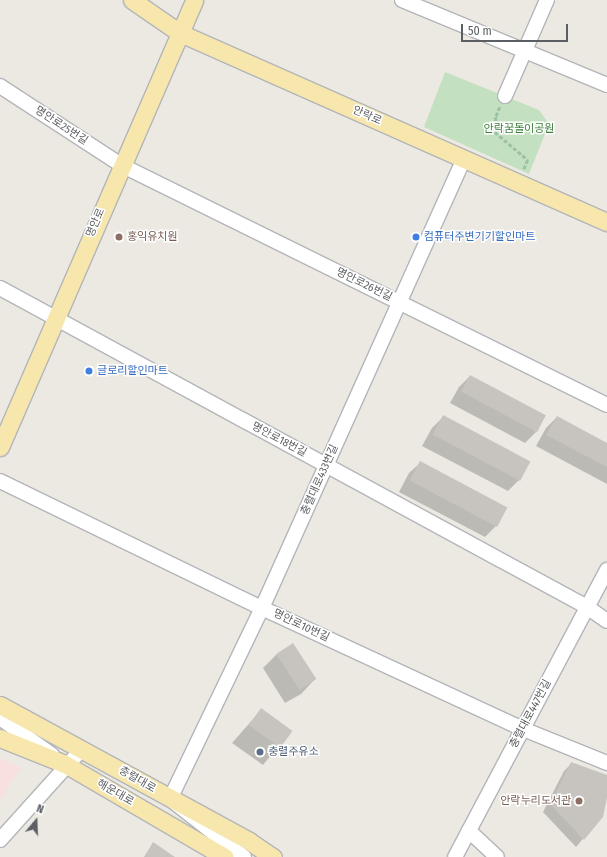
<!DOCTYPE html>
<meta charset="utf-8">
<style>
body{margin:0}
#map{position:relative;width:607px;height:857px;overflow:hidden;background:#ece9e2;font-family:"Fira Sans Condensed","Noto Sans KR",sans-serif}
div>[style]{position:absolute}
.medical>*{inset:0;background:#f8e0df}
.green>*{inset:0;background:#c3e1c1}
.shadow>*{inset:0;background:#0003}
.building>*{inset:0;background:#c7c4c0;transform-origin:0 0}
.path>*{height:2.5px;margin-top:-1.25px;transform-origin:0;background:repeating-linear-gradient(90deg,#9bc2a4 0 4px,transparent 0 6px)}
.roads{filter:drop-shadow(1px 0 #b3b5b9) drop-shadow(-1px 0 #b3b5b9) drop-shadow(0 1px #b3b5b9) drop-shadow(0 -1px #b3b5b9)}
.minor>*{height:14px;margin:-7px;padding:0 7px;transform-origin:7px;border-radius:7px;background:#fff}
.major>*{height:17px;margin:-8.5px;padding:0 8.5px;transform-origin:8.5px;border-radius:8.5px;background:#f7e7ad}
.dots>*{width:11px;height:11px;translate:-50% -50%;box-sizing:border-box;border:2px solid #fff;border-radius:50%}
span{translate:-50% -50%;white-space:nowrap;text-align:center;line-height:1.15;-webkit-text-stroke:3px #fff;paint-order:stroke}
.street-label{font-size:11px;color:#5b5e62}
.park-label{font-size:11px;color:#3d7f3c}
.education-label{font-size:11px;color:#785e54}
.left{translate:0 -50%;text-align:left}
.right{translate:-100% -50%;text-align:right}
.shop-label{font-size:11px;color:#366cbe}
.service-label{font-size:11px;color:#4e5e75}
.north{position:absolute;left:16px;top:801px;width:40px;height:40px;-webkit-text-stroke:3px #fff;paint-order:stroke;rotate:19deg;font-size:11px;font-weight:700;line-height:16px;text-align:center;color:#5b5e62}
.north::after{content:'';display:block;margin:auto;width:14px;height:18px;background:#5b5e62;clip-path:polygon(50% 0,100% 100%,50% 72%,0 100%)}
.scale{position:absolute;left:461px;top:24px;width:107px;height:18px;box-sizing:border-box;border:2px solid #5b5e62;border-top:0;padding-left:5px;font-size:12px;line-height:14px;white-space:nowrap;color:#5b5e62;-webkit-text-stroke:3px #fff;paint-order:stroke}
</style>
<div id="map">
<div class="medical">
<div style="clip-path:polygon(0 758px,21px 768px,0 800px)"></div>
</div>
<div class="green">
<div style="clip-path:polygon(445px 72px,539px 110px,549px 124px,529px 174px,424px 127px)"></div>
</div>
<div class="shadow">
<div style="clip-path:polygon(470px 376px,536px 432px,525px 443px,450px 403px,459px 387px)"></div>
<div style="clip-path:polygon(443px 417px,519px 480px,508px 491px,422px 446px,432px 428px)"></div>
<div style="clip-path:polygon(557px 417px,607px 444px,607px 484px,536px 446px,546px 428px)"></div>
<div style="clip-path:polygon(420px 463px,496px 526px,485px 537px,399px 492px,409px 473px)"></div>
<div style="clip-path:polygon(277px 654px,315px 679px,301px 694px,285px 703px,263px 668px)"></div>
<div style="clip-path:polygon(261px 710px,291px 731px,263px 765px,232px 743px)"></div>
<div style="clip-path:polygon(571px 764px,607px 776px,607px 794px,602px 816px,576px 847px,543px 812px,564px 771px)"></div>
<div style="clip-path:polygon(153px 843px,173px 857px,144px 857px)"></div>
</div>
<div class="building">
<div style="left:470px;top:375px;width:86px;height:19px;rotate:28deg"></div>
<div style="left:443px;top:415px;width:99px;height:22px;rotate:28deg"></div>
<div style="clip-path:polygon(557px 416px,607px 443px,607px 467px,546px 435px)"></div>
<div style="left:420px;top:461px;width:99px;height:22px;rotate:28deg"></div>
<div style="left:293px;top:643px;width:43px;height:20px;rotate:57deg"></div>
<div style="left:261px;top:708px;width:39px;height:21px;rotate:36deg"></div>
<div style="clip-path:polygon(571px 762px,607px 775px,607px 798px,603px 817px,584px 840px,550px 804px)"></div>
<div style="clip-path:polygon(153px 842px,175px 857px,145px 857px)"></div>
</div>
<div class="path">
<div style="left:500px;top:107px;width:11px;rotate:112deg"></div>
<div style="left:496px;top:117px;width:15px;rotate:94deg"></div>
<div style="left:495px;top:132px;width:43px;rotate:40.3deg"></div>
<div style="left:528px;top:160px;width:10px;rotate:114deg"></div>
</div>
<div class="roads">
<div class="minor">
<div style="left:402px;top:0;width:222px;rotate:22.5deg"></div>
<div style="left:0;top:86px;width:145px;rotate:33.1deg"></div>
<div style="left:121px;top:165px;width:542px;rotate:26.28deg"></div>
<div style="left:505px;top:96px;width:105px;rotate:-66.4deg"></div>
<div style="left:0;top:288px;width:668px;rotate:28.52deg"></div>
<div style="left:587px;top:607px;width:24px;rotate:35deg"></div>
<div style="left:0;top:481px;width:291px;rotate:25.9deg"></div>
<div style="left:262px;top:608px;width:288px;rotate:24.9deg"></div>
<div style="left:523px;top:729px;width:91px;rotate:22deg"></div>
<div style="left:0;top:718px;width:64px;rotate:35.4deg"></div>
<div style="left:469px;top:831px;width:38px;rotate:43deg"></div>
<div style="left:0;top:840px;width:122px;rotate:-48deg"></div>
<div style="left:244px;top:857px;width:94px;rotate:-141.9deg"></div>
<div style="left:170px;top:799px;width:212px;rotate:-64.3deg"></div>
<div style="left:262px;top:608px;width:492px;rotate:-65.8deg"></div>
<div style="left:455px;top:857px;width:325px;rotate:-62.1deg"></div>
</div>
<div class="major">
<div style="left:132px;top:0;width:58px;rotate:34.5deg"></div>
<div style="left:180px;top:33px;width:467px;rotate:23.9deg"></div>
<div style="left:0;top:447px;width:487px;rotate:-66.5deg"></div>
<div style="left:0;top:705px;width:284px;rotate:28.6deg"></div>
<div style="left:249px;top:841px;width:29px;rotate:34deg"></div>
<div style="left:0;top:738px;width:70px;rotate:21.8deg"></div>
<div style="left:65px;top:764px;width:185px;rotate:30.2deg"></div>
</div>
</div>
<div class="dots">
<div style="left:119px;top:237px;background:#8d6e63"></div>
<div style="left:416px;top:237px;background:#3f7fe0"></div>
<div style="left:89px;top:371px;background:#3f7fe0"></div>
<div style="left:260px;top:752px;background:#5c6f8a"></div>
<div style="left:579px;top:801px;background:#8d6e63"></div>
</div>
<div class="street-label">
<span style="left:367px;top:116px;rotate:24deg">안락로</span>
<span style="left:61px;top:126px;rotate:33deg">명안로25번길</span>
<span style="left:96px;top:223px;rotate:-67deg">명안로</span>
<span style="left:364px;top:285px;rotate:26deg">명안로26번길</span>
<span style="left:279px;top:440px;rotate:28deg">명안로18번길</span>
<span style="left:320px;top:480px;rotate:-66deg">충렬대로433번길</span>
<span style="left:301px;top:626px;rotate:25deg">명안로10번길</span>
<span style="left:531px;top:714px;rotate:-62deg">충렬대로447번길</span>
<span style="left:137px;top:780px;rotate:30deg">충렬대로</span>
<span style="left:115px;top:793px;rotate:30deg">해운대로</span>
</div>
<div class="park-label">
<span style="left:519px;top:129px">안락꿈돌이공원</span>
</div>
<div class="education-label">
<span class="left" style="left:127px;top:237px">홍익유치원</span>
<span class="right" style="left:571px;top:801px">안락누리도서관</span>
</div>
<div class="shop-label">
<span class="left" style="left:424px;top:237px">컴퓨터주변기기할인마트</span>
<span class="left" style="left:97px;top:371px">글로리할인마트</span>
</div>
<div class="service-label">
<span class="left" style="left:268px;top:752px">충렬주유소</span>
</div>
<div class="north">N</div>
<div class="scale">50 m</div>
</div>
